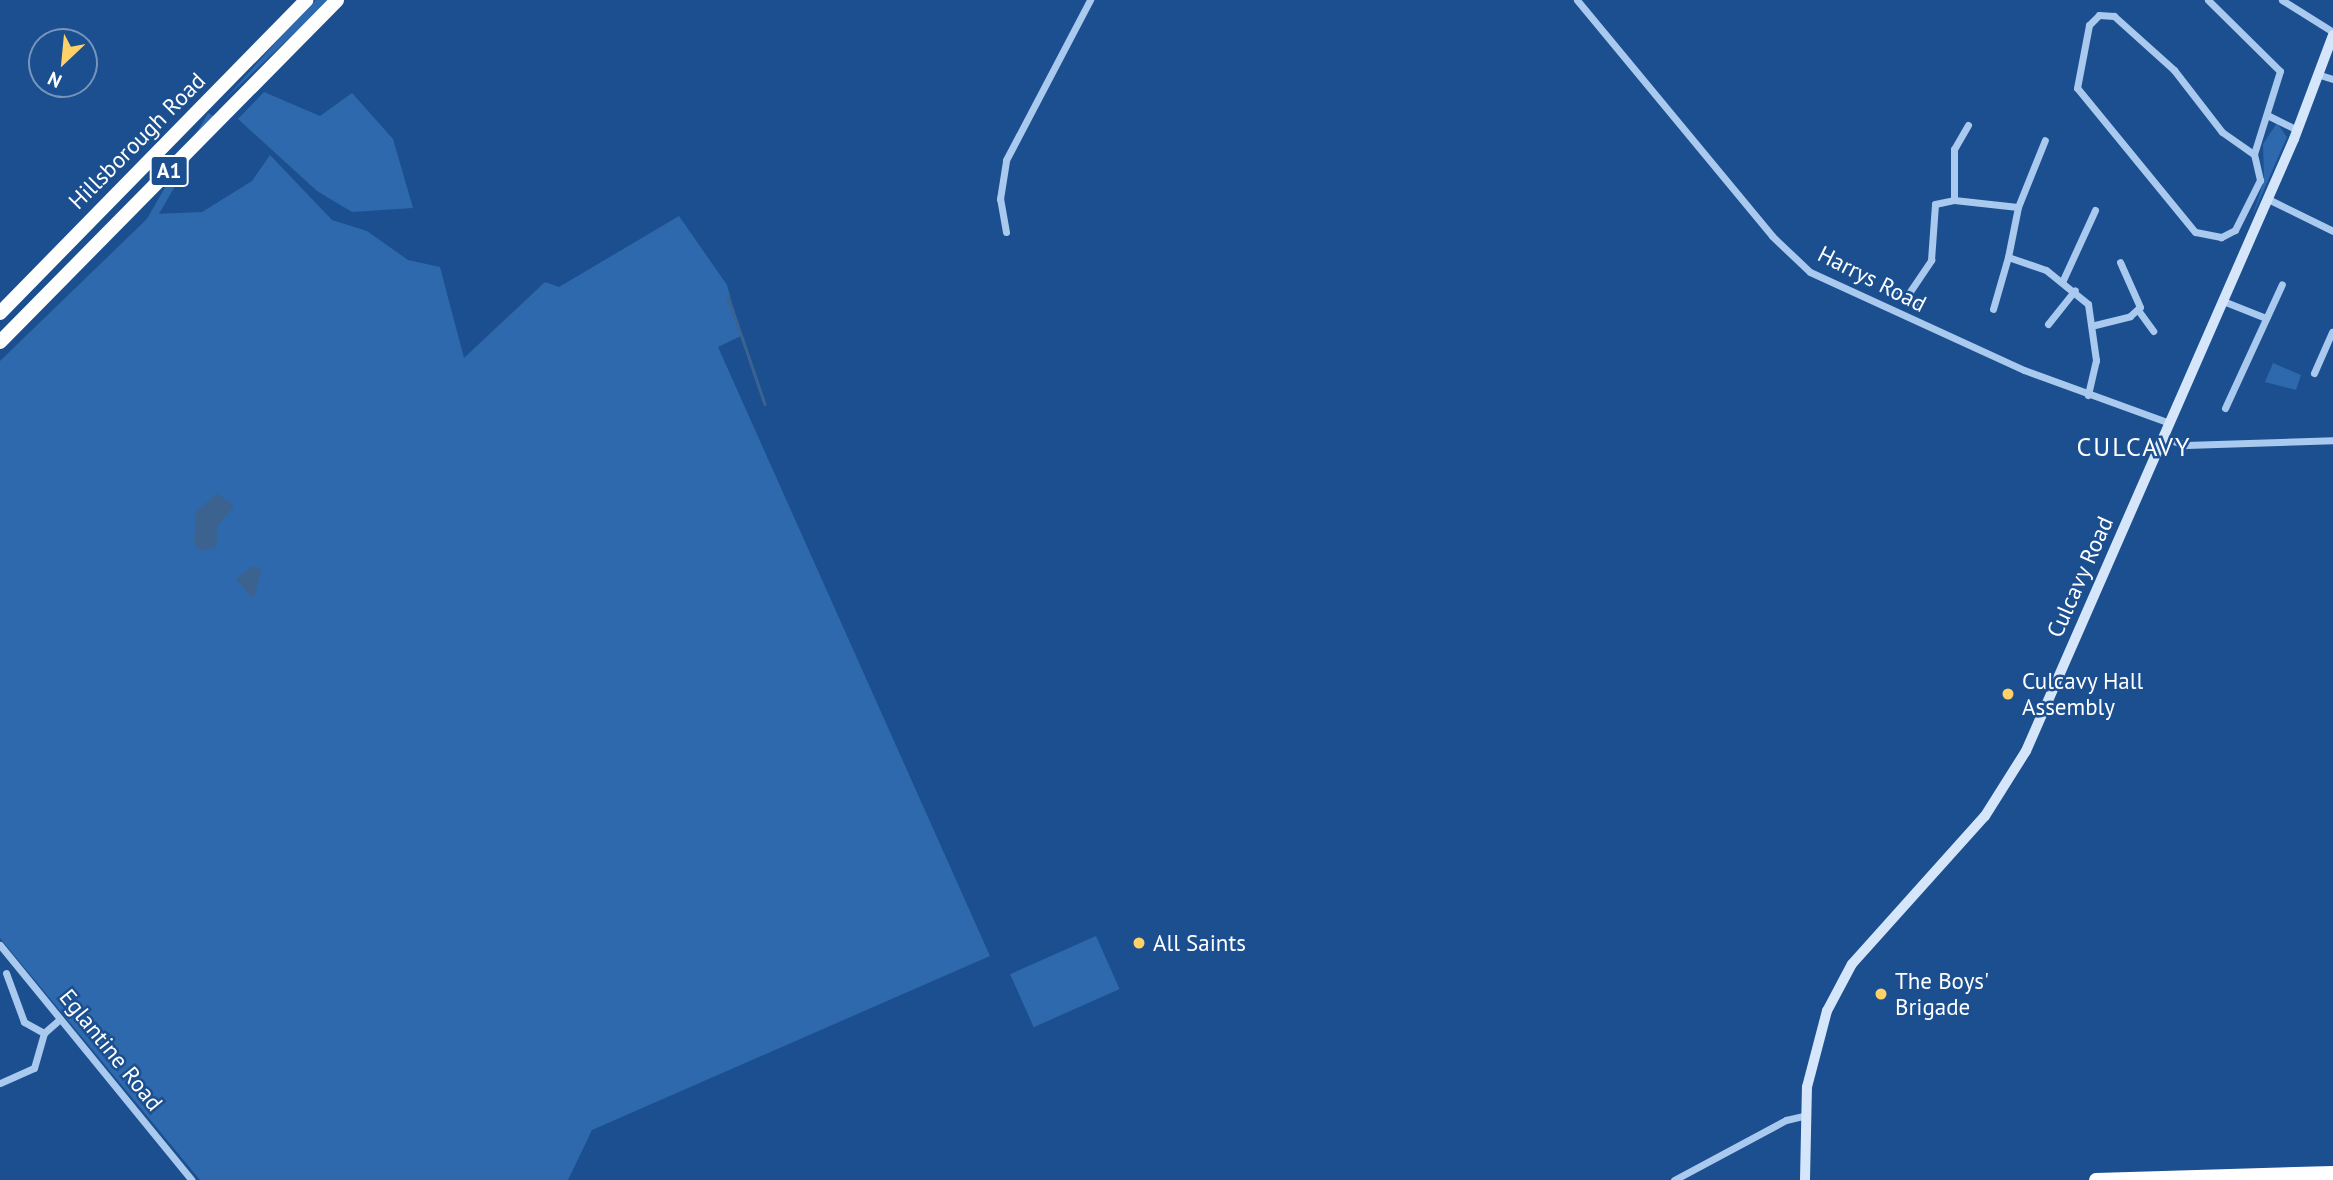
<!DOCTYPE html>
<style>
body{margin:0}
#map{position:relative;width:2333px;height:1180px;overflow:hidden;background:#1b4f8f;font-family:"PT Sans",sans-serif}
div>[style]{position:absolute}
.green>*{inset:0;background:#2e69ad;transform-origin:0 0}
.water>*{inset:0;background:#3c6290}
.stream>*{height:2.5px;margin:-1.25px;padding:0 1.25px;transform-origin:1.25px;border-radius:1.25px;background:#3c6290}
.street>*{height:7px;margin:-3.5px;padding:0 3.5px;transform-origin:3.5px;border-radius:3.5px;background:#a9c9ee}
.secondary>*{height:10px;margin:-5px;padding:0 5px;transform-origin:5px;border-radius:5px;background:#d6e6fa}
.highway>*{height:14px;margin:-7px;padding:0 7px;transform-origin:7px;border-radius:7px;background:#fff}
.dots>*{width:19px;height:19px;translate:-50% -50%;box-sizing:border-box;border:4px solid #1b4f8f;border-radius:50%}
span{translate:-50% -50%;white-space:nowrap;text-align:center;line-height:1.15;-webkit-text-stroke:5px #1b4f8f;paint-order:stroke}
.shield-label span{padding:2px 5px;background:#1b4f8f;border:2px solid;border-radius:5px;-webkit-text-stroke-width:0}
.shield-label{font-size:21px;color:#fff;font-weight:700}
.street-label{font-size:23px;color:#fff}
.poi-label{font-size:23px;color:#fff}
.left{translate:0 -50%;text-align:left}
.quarter-label{font-size:26px;color:#fff;letter-spacing:2px}
.north{position:absolute;left:28px;top:28px;width:70px;height:70px;box-sizing:border-box;background:#1b4f8f;border:2px solid #7695bc;border-radius:50%;rotate:206deg;font-size:19px;font-weight:700;line-height:28px;text-align:center;color:#fff}
.north::after{content:'';display:block;margin:auto;width:24px;height:32px;background:#ffd166;clip-path:polygon(50% 0,100% 100%,50% 72%,0 100%)}
</style>
<div id="map">
<div class="green">
<div style="clip-path:polygon(316px 0,329px 0,223px 101px,287px 30px)"></div>
<div style="clip-path:polygon(264px 92px,320px 116px,352px 93px,393px 139px,413px 208px,352px 212px,317px 191px,238px 119px)"></div>
<div style="left:208px;top:113px;width:8px;height:265px;rotate:30deg"></div>
<div style="clip-path:polygon(2277px 123px,2287px 137px,2252px 217px,2264px 181px,2263px 144px)"></div>
<div style="clip-path:polygon(270px 155px,332px 220px,367px 231px,408px 260px,440px 267px,464px 358px,545px 282px,559px 287px,679px 216px,727px 285px,741px 336px,718px 347px,990px 956px,592px 1130px,568px 1180px,200px 1180px,0 938px,0 361px,152px 214px,202px 212px,252px 181px)"></div>
<div style="clip-path:polygon(2273px 363px,2301px 375px,2296px 390px,2265px 382px)"></div>
<div style="left:1096px;top:936px;width:58px;height:94px;rotate:66deg"></div>
</div>
<div class="water">
<div style="clip-path:polygon(217px 493px,234px 506px,218px 526px,216px 547px,200px 551px,194px 543px,196px 512px)"></div>
<div style="clip-path:polygon(253px 566px,262px 570px,253px 599px,236px 579px)"></div>
</div>
<div class="stream">
<div style="left:728px;top:296px;width:114px;rotate:71.1deg"></div>
</div>
<div class="street">
<div style="left:1577px;top:0;width:306px;rotate:50.4deg"></div>
<div style="left:1772px;top:236px;width:52px;rotate:43.5deg"></div>
<div style="left:1810px;top:272px;width:235px;rotate:24.6deg"></div>
<div style="left:2024px;top:370px;width:155px;rotate:20deg"></div>
<div style="left:2208px;top:0;width:101px;rotate:44.6deg"></div>
<div style="left:2280px;top:71px;width:87px;rotate:107.4deg"></div>
<div style="left:2254px;top:154px;width:27px;rotate:77deg"></div>
<div style="left:2260px;top:180px;width:56px;rotate:116.6deg"></div>
<div style="left:2235px;top:230px;width:16px;rotate:153deg"></div>
<div style="left:2221px;top:237px;width:26px;rotate:-169deg"></div>
<div style="left:2195px;top:232px;width:186px;rotate:-129.3deg"></div>
<div style="left:2077px;top:88px;width:64px;rotate:-79.2deg"></div>
<div style="left:2089px;top:25px;width:14px;rotate:-45deg"></div>
<div style="left:2099px;top:15px;width:15px;rotate:4deg"></div>
<div style="left:2114px;top:16px;width:81px;rotate:42deg"></div>
<div style="left:2174px;top:70px;width:78px;rotate:52.3deg"></div>
<div style="left:2222px;top:132px;width:39px;rotate:35deg"></div>
<div style="left:2282px;top:0;width:60px;rotate:32.1deg"></div>
<div style="left:2320px;top:75px;width:14px;rotate:17deg"></div>
<div style="left:2269px;top:116px;width:32px;rotate:26deg"></div>
<div style="left:1968px;top:125px;width:28px;rotate:120deg"></div>
<div style="left:1954px;top:149px;width:51px;rotate:90deg"></div>
<div style="left:1954px;top:200px;width:64px;rotate:6.2deg"></div>
<div style="left:2018px;top:207px;width:51px;rotate:101.3deg"></div>
<div style="left:2008px;top:257px;width:40px;rotate:18.9deg"></div>
<div style="left:2046px;top:270px;width:54px;rotate:39deg"></div>
<div style="left:2088px;top:304px;width:57px;rotate:81.9deg"></div>
<div style="left:2096px;top:360px;width:36px;rotate:103deg"></div>
<div style="left:2268px;top:199px;width:72px;rotate:26.2deg"></div>
<div style="left:2018px;top:207px;width:72px;rotate:-68.1deg"></div>
<div style="left:1006px;top:232px;width:34px;rotate:-100deg"></div>
<div style="left:1000px;top:199px;width:39px;rotate:-81deg"></div>
<div style="left:1006px;top:160px;width:181px;rotate:-62.3deg"></div>
<div style="left:2063px;top:280px;width:77px;rotate:-65.4deg"></div>
<div style="left:1896px;top:289px;width:25px;rotate:34deg"></div>
<div style="left:1909px;top:293px;width:40px;rotate:-56deg"></div>
<div style="left:1931px;top:260px;width:56px;rotate:-85.9deg"></div>
<div style="left:1935px;top:204px;width:19px;rotate:-12deg"></div>
<div style="left:2223px;top:301px;width:46px;rotate:21.6deg"></div>
<div style="left:1993px;top:309px;width:54px;rotate:-73.9deg"></div>
<div style="left:2138px;top:310px;width:26px;rotate:54deg"></div>
<div style="left:2048px;top:324px;width:43px;rotate:-51.5deg"></div>
<div style="left:2095px;top:325px;width:36px;rotate:-14deg"></div>
<div style="left:2130px;top:316px;width:13px;rotate:-42deg"></div>
<div style="left:2140px;top:307px;width:49px;rotate:-114deg"></div>
<div style="left:2314px;top:373px;width:45px;rotate:-66.3deg"></div>
<div style="left:2225px;top:408px;width:136px;rotate:-65.3deg"></div>
<div style="left:2164px;top:438px;width:23px;rotate:18deg"></div>
<div style="left:2186px;top:445px;width:147px;rotate:-1.9deg"></div>
<div style="left:0;top:945px;width:303px;rotate:50.8deg"></div>
<div style="left:6px;top:973px;width:52px;rotate:69.8deg"></div>
<div style="left:24px;top:1022px;width:23px;rotate:29deg"></div>
<div style="left:0;top:1083px;width:37px;rotate:-24deg"></div>
<div style="left:34px;top:1068px;width:36px;rotate:-74deg"></div>
<div style="left:44px;top:1033px;width:21px;rotate:-41deg"></div>
<div style="left:1674px;top:1180px;width:127px;rotate:-28.2deg"></div>
<div style="left:1786px;top:1120px;width:18px;rotate:-13deg"></div>
</div>
<div class="secondary">
<div style="left:1805px;top:1180px;width:93px;rotate:-88.8deg"></div>
<div style="left:1807px;top:1087px;width:79px;rotate:-75.3deg"></div>
<div style="left:1827px;top:1011px;width:53px;rotate:-62deg"></div>
<div style="left:1852px;top:964px;width:199px;rotate:-48.1deg"></div>
<div style="left:1985px;top:816px;width:77px;rotate:-57.8deg"></div>
<div style="left:2026px;top:751px;width:668px;rotate:-66.35deg"></div>
<div style="left:2294px;top:139px;width:111px;rotate:-69.4deg"></div>
</div>
<div class="highway">
<div style="left:0;top:313px;width:438px;rotate:-45.6deg"></div>
<div style="left:0;top:342px;width:480px;rotate:-45.4deg"></div>
<div style="left:2096px;top:1180px;width:237px;rotate:-1.7deg"></div>
</div>
<div class="dots">
<div style="left:2008px;top:694px;background:#ffd166"></div>
<div style="left:1139px;top:943px;background:#ffd166"></div>
<div style="left:1881px;top:994px;background:#ffd166"></div>
</div>
<div class="shield-label">
<span style="left:169px;top:171px">A1</span>
</div>
<div class="street-label">
<span style="left:137px;top:141px;rotate:-45deg">Hillsborough Road</span>
<span style="left:1872px;top:279px;rotate:27deg">Harrys Road</span>
<span style="left:2080px;top:577px;rotate:-66deg">Culcavy Road</span>
<span style="left:111px;top:1050px;rotate:51deg">Eglantine Road</span>
</div>
<div class="poi-label">
<span class="left" style="left:2022px;top:694px">Culcavy Hall<br>Assembly</span>
<span class="left" style="left:1153px;top:943px">All Saints</span>
<span class="left" style="left:1895px;top:994px">The Boys'<br>Brigade</span>
</div>
<div class="quarter-label">
<span style="left:2134px;top:447px">CULCAVY</span>
</div>
<div class="north">N</div>
</div>
